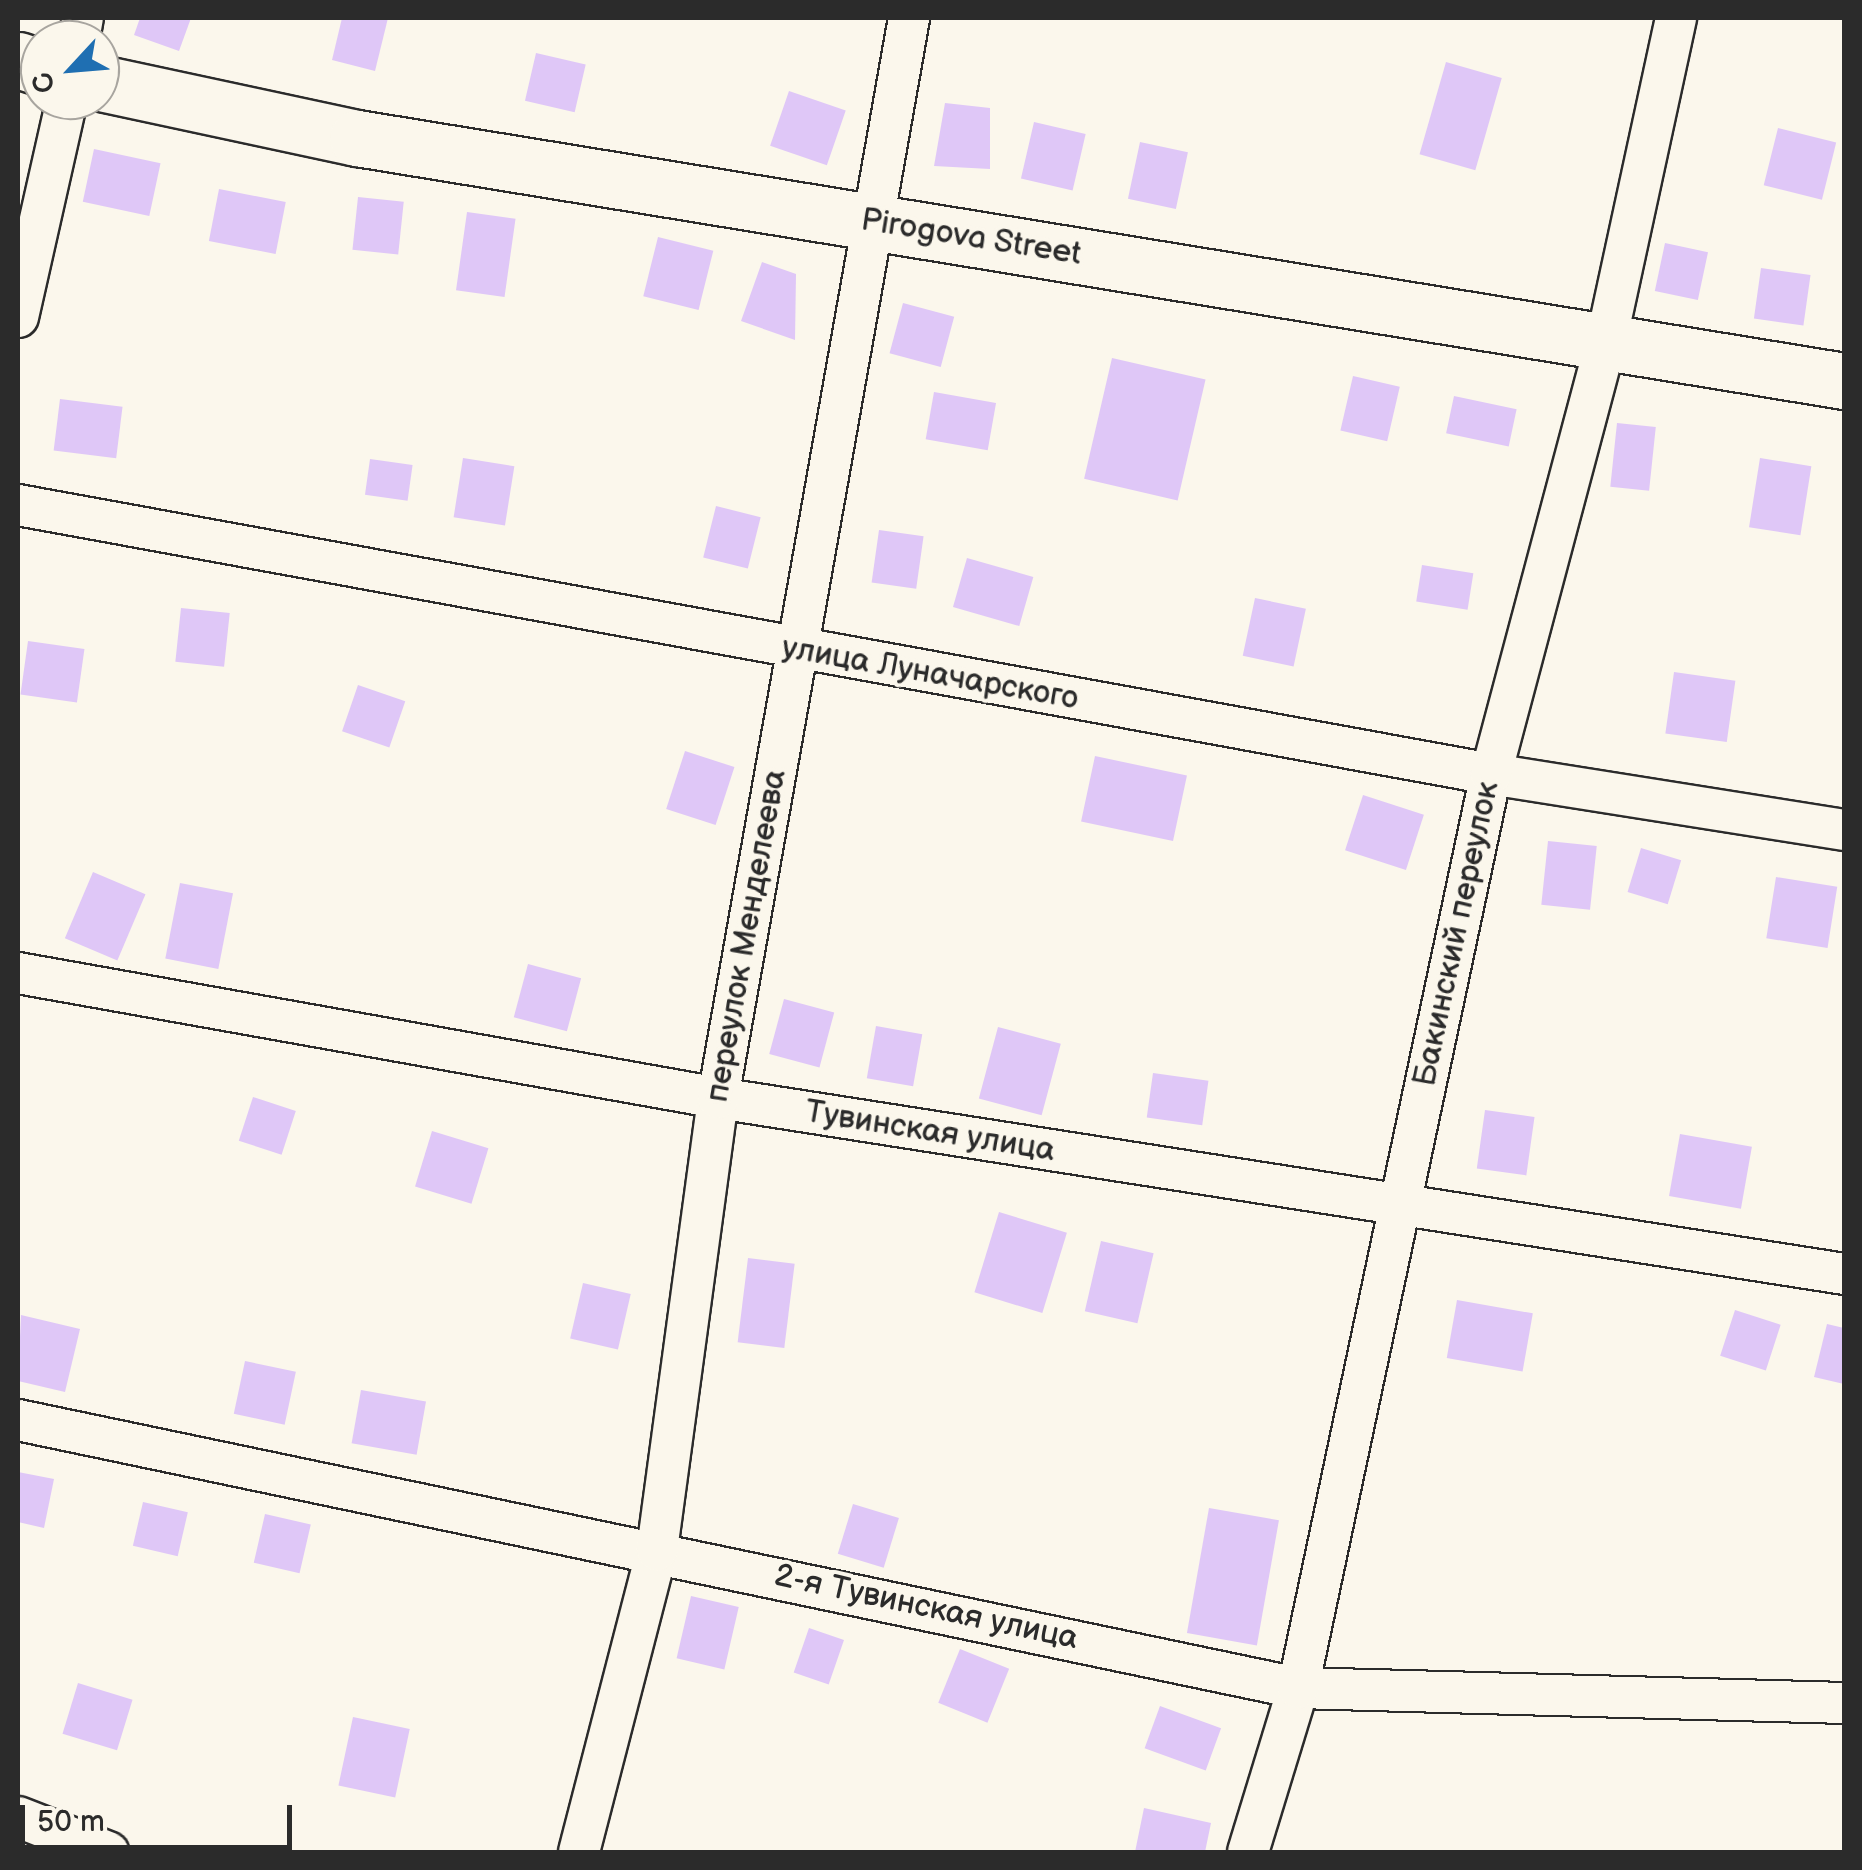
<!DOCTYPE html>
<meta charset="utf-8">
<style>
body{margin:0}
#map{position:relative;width:1862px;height:1870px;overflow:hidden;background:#fbf7ec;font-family:"Balsamiq Sans",sans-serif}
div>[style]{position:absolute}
.building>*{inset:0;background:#dfc7f7;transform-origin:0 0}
.roads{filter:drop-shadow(2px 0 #2b2b2b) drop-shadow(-2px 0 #2b2b2b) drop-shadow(0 2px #2b2b2b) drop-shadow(0 -2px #2b2b2b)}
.street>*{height:40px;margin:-20px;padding:0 20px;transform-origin:20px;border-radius:20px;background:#fbf7ec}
.secondary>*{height:55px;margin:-27.5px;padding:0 27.5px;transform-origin:27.5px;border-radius:27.5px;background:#fbf7ec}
span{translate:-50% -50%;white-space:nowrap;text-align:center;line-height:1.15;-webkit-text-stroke:8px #fbf7ec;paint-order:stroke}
.street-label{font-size:32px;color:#2b2b2b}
.frame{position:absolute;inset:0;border:20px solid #2b2b2b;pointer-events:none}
.north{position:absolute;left:20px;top:20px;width:100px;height:100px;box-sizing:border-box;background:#fbf7ec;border:2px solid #a8a59f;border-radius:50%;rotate:244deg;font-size:28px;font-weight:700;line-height:40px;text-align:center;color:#2b2b2b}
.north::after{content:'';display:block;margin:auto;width:35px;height:45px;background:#1f6fb2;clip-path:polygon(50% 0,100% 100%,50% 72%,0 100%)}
.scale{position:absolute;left:20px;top:1805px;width:272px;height:45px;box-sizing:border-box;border:5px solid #2b2b2b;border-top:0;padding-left:12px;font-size:30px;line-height:35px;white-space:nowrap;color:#2b2b2b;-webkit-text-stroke:8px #fbf7ec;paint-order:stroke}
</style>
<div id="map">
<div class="building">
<div style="clip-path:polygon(140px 18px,191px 18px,179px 51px,134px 35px)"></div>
<div style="clip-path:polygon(342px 18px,388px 18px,375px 71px,332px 60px)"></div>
<div style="left:536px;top:53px;width:51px;height:49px;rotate:13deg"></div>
<div style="left:1446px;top:62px;width:58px;height:96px;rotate:16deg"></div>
<div style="left:789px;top:91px;width:60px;height:58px;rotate:19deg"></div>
<div style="clip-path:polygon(945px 103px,990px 108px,990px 169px,934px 166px)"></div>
<div style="left:1034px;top:122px;width:53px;height:58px;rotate:13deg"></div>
<div style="left:1778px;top:128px;width:60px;height:59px;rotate:14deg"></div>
<div style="left:1140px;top:142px;width:49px;height:58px;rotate:12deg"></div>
<div style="left:94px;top:149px;width:68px;height:54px;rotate:12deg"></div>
<div style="left:219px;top:189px;width:68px;height:53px;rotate:11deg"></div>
<div style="left:358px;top:197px;width:46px;height:53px;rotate:6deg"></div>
<div style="left:467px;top:212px;width:49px;height:79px;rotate:8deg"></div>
<div style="left:658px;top:237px;width:57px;height:61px;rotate:14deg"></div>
<div style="left:1665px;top:243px;width:44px;height:49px;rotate:12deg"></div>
<div style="clip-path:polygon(762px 262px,796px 274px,795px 340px,741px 321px)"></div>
<div style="left:1761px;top:268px;width:50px;height:51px;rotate:8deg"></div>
<div style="left:903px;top:303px;width:53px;height:52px;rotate:15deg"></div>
<div style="left:1112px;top:358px;width:96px;height:124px;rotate:13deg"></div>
<div style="left:1353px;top:376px;width:48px;height:56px;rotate:13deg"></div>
<div style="left:934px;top:392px;width:63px;height:48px;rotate:10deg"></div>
<div style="left:1454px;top:396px;width:64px;height:38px;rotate:12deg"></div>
<div style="left:60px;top:399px;width:63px;height:52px;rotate:7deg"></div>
<div style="left:1617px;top:423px;width:39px;height:64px;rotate:6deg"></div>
<div style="left:463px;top:458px;width:52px;height:60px;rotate:9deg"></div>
<div style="left:1760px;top:458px;width:52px;height:70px;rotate:9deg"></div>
<div style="left:370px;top:459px;width:43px;height:36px;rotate:8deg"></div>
<div style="left:716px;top:506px;width:46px;height:53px;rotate:14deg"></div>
<div style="left:879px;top:530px;width:45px;height:53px;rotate:8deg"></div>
<div style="left:967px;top:558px;width:69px;height:51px;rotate:16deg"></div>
<div style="left:1422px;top:565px;width:52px;height:37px;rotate:9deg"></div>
<div style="left:1255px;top:598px;width:52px;height:59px;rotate:12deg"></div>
<div style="left:181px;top:608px;width:49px;height:54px;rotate:6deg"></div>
<div style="left:28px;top:641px;width:57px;height:54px;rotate:8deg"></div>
<div style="left:1674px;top:672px;width:62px;height:62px;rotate:8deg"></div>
<div style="left:358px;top:685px;width:50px;height:49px;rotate:19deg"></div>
<div style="left:685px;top:751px;width:52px;height:61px;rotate:18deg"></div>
<div style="left:1095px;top:756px;width:94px;height:67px;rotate:12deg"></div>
<div style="left:1363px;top:795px;width:64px;height:58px;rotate:18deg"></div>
<div style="left:1548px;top:841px;width:49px;height:64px;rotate:6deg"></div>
<div style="left:1641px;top:848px;width:42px;height:46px;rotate:17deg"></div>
<div style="left:93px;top:872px;width:57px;height:72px;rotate:23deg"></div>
<div style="left:1776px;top:877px;width:62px;height:62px;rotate:9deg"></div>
<div style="left:180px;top:883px;width:54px;height:77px;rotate:11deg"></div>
<div style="left:528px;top:964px;width:55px;height:55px;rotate:15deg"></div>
<div style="left:784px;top:999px;width:52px;height:57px;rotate:15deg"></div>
<div style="left:876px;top:1026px;width:47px;height:53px;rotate:10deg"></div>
<div style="left:998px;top:1027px;width:65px;height:74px;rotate:15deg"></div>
<div style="left:1153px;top:1073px;width:56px;height:45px;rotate:8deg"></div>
<div style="left:253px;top:1097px;width:45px;height:46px;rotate:18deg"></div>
<div style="left:1485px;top:1110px;width:50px;height:59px;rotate:8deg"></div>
<div style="left:432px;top:1131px;width:59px;height:58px;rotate:17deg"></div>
<div style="left:1680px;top:1134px;width:73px;height:63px;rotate:10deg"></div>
<div style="left:999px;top:1212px;width:71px;height:84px;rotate:17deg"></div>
<div style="left:1101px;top:1241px;width:54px;height:72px;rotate:13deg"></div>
<div style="left:748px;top:1258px;width:47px;height:85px;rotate:7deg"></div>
<div style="left:583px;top:1283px;width:49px;height:57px;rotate:13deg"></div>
<div style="left:1457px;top:1300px;width:77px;height:59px;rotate:10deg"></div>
<div style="left:1735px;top:1310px;width:48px;height:48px;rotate:18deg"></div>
<div style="clip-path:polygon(21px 1315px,80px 1329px,65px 1392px,18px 1381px)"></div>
<div style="clip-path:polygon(1827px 1324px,1844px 1328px,1844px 1384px,1814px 1377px)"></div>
<div style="left:245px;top:1361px;width:52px;height:54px;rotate:12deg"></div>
<div style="left:361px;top:1390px;width:66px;height:54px;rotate:10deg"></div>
<div style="clip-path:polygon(18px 1472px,54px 1479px,44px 1528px,18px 1522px)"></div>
<div style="left:143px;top:1502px;width:46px;height:45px;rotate:13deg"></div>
<div style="left:853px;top:1504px;width:48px;height:52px;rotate:17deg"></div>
<div style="left:1209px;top:1508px;width:71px;height:127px;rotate:10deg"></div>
<div style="left:265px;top:1514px;width:47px;height:50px;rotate:13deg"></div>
<div style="left:691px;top:1596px;width:49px;height:64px;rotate:13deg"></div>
<div style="left:809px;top:1628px;width:37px;height:47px;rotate:19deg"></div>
<div style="left:960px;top:1649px;width:53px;height:58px;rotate:22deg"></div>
<div style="left:78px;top:1683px;width:57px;height:53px;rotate:17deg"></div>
<div style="left:1160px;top:1706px;width:65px;height:45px;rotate:20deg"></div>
<div style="left:353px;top:1717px;width:58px;height:70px;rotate:12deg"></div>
<div style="clip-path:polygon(1144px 1808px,1211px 1823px,1205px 1852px,1135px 1852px)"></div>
</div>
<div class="roads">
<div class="street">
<div style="left:79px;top:40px;width:22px;rotate:-80deg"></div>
<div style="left:18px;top:317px;width:222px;rotate:-77.3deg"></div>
<div style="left:18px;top:505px;width:1497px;rotate:10.35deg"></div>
<div style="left:1491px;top:774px;width:357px;rotate:9deg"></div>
<div style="left:18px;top:973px;width:711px;rotate:10.12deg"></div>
<div style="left:718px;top:1098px;width:1140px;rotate:8.88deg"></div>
<div style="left:18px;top:1420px;width:1308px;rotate:11.83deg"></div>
<div style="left:1298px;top:1688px;width:546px;rotate:1.57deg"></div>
<div style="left:18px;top:1817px;width:97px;rotate:21.3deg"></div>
<div style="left:579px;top:1852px;width:312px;rotate:-75.5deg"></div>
<div style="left:657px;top:1550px;width:456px;rotate:-82.3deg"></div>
<div style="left:718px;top:1098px;width:1097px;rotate:-79.97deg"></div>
<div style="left:1248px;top:1852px;width:171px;rotate:-73deg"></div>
<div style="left:1298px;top:1688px;width:934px;rotate:-78.08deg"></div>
<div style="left:1491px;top:774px;width:447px;rotate:-75.1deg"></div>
<div style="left:1606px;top:342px;width:331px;rotate:-77.8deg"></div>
</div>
<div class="secondary">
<div style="left:18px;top:60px;width:23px;rotate:18deg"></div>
<div style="left:100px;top:83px;width:263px;rotate:12.1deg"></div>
<div style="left:357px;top:138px;width:1507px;rotate:9.28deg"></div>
</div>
</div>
<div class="street-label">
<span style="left:971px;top:238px;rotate:9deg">Pirogova Street</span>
<span style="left:930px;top:674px;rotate:10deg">улица Луначарского</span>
<span style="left:1457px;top:934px;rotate:-78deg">Бакинский переулок</span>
<span style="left:747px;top:936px;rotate:-80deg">переулок Менделеева</span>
<span style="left:930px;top:1132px;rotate:9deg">Тувинская улица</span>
<span style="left:926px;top:1608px;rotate:12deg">2-я Тувинская улица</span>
</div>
<div class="frame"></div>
<div class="north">С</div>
<div class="scale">50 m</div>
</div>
